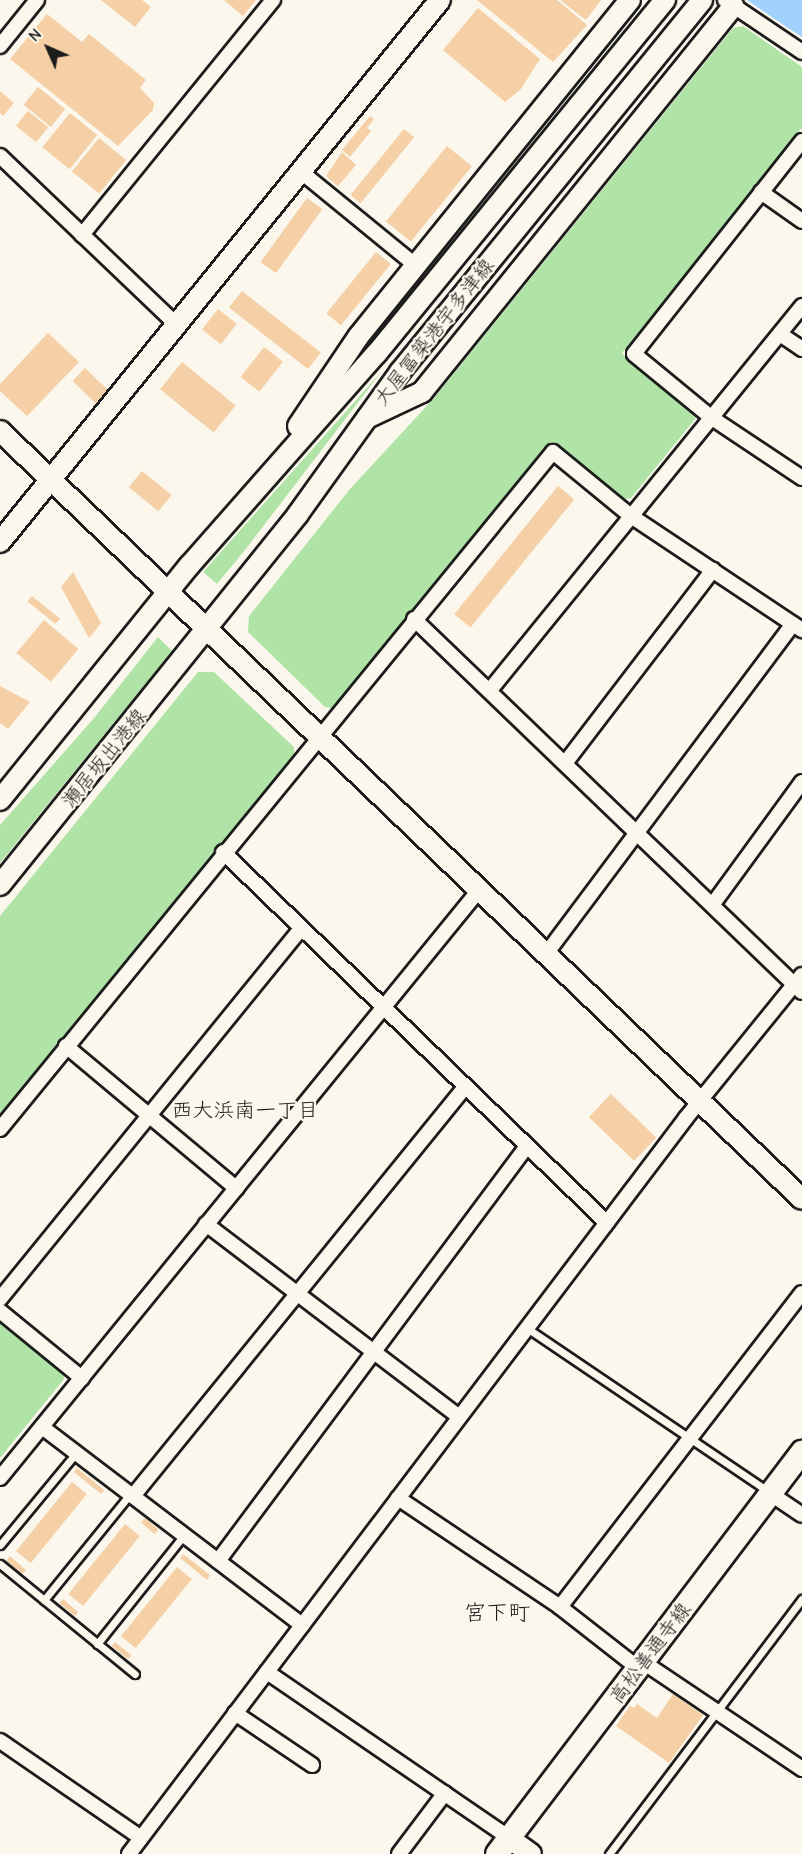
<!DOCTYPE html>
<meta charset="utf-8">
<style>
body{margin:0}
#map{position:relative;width:802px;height:1854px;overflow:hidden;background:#fbf7ec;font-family:"Comic Neue","Klee One",sans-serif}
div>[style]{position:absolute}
.green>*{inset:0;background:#afe4a6}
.water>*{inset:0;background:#a1d2fe}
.building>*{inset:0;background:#f5cfa5;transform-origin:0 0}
.roads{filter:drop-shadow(2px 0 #1c1c1c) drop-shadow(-2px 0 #1c1c1c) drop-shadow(0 2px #1c1c1c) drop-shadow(0 -2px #1c1c1c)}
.lane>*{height:7px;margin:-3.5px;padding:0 3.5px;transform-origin:3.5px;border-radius:3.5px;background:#fbf7ec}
.street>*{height:14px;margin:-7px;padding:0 7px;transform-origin:7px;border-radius:7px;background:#fbf7ec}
.secondary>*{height:20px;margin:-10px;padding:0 10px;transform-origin:10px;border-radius:10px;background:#fbf7ec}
.primary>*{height:22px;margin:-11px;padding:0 11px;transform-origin:11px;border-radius:11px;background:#fbf7ec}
span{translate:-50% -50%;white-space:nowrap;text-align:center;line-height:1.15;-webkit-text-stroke:4.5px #fbf7ec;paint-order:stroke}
.street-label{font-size:20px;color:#1c1c1c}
.neighbourhood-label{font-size:21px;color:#1c1c1c}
.quarter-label{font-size:22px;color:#1c1c1c}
.north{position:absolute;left:18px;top:18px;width:60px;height:60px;-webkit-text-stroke:4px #fbf7ec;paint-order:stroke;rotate:315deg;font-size:16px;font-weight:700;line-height:24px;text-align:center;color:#1c1c1c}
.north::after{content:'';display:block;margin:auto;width:21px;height:27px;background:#1c1c1c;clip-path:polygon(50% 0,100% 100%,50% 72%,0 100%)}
</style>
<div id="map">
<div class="green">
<div style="clip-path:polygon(743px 26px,802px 67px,802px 128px,622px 353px,696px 418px,631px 498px,624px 499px,551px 442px,332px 708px,325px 707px,248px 632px,249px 616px,350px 489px,434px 398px,733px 28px)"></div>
<div style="clip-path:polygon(382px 371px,245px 550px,217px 584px,203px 572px)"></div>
<div style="clip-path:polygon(158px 637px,172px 651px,0 863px,0 825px,94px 718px)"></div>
<div style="clip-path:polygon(198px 672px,214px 672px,294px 747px,294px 754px,0 1117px,0 916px)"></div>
<div style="clip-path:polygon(0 1320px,63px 1372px,64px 1379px,0 1458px)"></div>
</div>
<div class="water">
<div style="clip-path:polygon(747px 0,802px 0,802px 37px,776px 20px)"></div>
</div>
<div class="building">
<div style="clip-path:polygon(101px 0,142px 0,151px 7px,135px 27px)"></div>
<div style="clip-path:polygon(224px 0,256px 0,243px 16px)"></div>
<div style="clip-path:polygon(477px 0,557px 0,587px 25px,553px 62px)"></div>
<div style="clip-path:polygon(560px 0,601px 0,586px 20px)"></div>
<div style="clip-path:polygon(478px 8px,540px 59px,520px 90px,505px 102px,443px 50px)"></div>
<div style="clip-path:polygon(47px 14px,82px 42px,89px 34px,146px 80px,140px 88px,154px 103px,153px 110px,118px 146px,10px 59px)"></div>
<div style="left:38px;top:87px;width:35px;height:23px;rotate:39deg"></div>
<div style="clip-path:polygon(0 91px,14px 103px,3px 116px,0 113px)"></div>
<div style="left:28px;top:111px;width:26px;height:19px;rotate:39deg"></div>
<div style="left:70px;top:113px;width:35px;height:44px;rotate:39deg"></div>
<div style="clip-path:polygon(370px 116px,374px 119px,367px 128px,371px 131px,350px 157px,342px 150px)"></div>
<div style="left:404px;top:129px;width:13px;height:85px;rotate:39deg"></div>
<div style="left:99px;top:138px;width:35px;height:43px;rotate:39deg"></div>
<div style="left:447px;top:146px;width:32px;height:97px;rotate:39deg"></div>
<div style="clip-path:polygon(342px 152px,356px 165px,338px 186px,326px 176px)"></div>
<div style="left:307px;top:198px;width:19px;height:79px;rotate:36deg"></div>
<div style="left:376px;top:252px;width:19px;height:79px;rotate:39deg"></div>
<div style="left:242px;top:291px;width:100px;height:21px;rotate:38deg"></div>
<div style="left:218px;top:309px;width:24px;height:26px;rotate:38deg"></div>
<div style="clip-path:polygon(48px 333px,79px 362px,27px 416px,0 391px,0 384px)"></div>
<div style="left:264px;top:347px;width:24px;height:38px;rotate:38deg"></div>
<div style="left:182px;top:362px;width:69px;height:35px;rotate:39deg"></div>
<div style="left:85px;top:368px;width:35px;height:18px;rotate:44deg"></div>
<div style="left:142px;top:471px;width:38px;height:21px;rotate:39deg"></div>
<div style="left:558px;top:486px;width:21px;height:165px;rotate:39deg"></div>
<div style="clip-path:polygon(73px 572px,101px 623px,89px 638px,61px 587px)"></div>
<div style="left:32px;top:596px;width:36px;height:7px;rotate:39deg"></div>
<div style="left:44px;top:620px;width:45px;height:43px;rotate:40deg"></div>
<div style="clip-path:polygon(0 686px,30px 702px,8px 729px,0 723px)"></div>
<div style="left:611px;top:1094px;width:63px;height:32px;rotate:44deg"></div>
<div style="left:77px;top:1468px;width:35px;height:5px;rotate:39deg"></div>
<div style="left:72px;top:1482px;width:19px;height:89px;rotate:39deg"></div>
<div style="left:145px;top:1518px;width:18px;height:6px;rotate:41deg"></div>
<div style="left:125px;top:1524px;width:19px;height:90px;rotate:39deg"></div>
<div style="clip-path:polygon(183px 1554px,210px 1575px,207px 1580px,180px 1558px)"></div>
<div style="clip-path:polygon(10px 1556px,26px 1570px,22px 1574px,6px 1561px)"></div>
<div style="left:177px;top:1567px;width:19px;height:89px;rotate:39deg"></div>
<div style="clip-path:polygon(63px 1599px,78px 1612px,75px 1616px,59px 1603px)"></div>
<div style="left:115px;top:1642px;width:21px;height:5px;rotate:39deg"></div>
<div style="clip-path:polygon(673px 1694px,703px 1715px,669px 1763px,616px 1726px,630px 1706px,634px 1708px,637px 1704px,657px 1718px)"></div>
</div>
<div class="roads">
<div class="lane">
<div style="left:527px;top:1328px;width:291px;rotate:34.1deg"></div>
<div style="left:0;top:1545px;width:119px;rotate:-50.4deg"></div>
<div style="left:0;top:1564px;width:174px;rotate:39.2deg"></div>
<div style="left:44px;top:1600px;width:136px;rotate:-50.9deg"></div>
<div style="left:97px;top:1644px;width:139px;rotate:-51.4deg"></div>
<div style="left:609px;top:1854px;width:320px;rotate:-52.9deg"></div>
</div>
<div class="street">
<div style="left:725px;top:0;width:93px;rotate:34deg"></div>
<div style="left:0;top:46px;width:59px;rotate:-51.2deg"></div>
<div style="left:802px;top:141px;width:271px;rotate:128.3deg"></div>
<div style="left:634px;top:354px;width:101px;rotate:39.4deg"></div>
<div style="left:712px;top:418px;width:108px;rotate:33.7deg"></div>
<div style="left:0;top:156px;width:246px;rotate:43.7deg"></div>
<div style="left:299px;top:170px;width:150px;rotate:39.3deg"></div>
<div style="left:761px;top:192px;width:50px;rotate:35.3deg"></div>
<div style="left:82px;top:235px;width:303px;rotate:-50.9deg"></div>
<div style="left:780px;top:334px;width:27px;rotate:34deg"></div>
<div style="left:414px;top:619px;width:538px;rotate:43.87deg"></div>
<div style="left:490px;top:690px;width:495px;rotate:-50.9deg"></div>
<div style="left:566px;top:762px;width:242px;rotate:-52.6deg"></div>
<div style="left:223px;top:852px;width:534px;rotate:44.01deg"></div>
<div style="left:713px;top:904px;width:151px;rotate:-53.9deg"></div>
<div style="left:546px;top:954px;width:412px;rotate:-53.2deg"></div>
<div style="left:66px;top:1046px;width:222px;rotate:39.9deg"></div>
<div style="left:0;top:1129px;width:874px;rotate:-50.76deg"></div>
<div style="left:553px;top:452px;width:101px;rotate:39.4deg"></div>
<div style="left:631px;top:516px;width:206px;rotate:33.7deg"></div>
<div style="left:206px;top:1224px;width:318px;rotate:37.3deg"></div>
<div style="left:0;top:1299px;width:477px;rotate:-50.9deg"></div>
<div style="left:0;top:1311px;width:106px;rotate:39.3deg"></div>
<div style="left:42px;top:1427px;width:327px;rotate:37.3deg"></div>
<div style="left:0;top:1478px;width:758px;rotate:-50.83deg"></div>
<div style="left:771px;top:1494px;width:37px;rotate:34deg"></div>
<div style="left:133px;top:1496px;width:527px;rotate:-50.93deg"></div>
<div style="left:398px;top:1498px;width:195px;rotate:33.9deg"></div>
<div style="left:560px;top:1607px;width:99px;rotate:38deg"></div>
<div style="left:218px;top:1561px;width:517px;rotate:-53.33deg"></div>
<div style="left:560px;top:1607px;width:396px;rotate:-52.4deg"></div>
<div style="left:643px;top:1662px;width:192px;rotate:33.9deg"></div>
<div style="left:267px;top:1672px;width:293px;rotate:34.4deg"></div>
<div style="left:235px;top:1713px;width:93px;rotate:34deg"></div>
<div style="left:0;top:1741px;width:171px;rotate:34.5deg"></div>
<div style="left:129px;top:1854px;width:923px;rotate:-52.88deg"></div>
<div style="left:686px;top:1118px;width:184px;rotate:-51deg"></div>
<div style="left:399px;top:1854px;width:76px;rotate:-53deg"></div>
</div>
<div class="secondary">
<div style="left:367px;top:418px;width:61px;rotate:-25.3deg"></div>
<div style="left:422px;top:392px;width:496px;rotate:-51.1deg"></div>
<div style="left:298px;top:426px;width:107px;rotate:-56deg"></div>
<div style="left:358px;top:337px;width:433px;rotate:-51.1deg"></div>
<div style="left:0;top:431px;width:1110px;rotate:43.76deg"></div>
<div style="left:0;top:542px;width:698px;rotate:-50.93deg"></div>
<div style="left:0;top:800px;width:301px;rotate:-51.1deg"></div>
<div style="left:189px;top:566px;width:284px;rotate:-48.6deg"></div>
<div style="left:377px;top:353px;width:456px;rotate:-50.8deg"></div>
<div style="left:0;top:885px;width:476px;rotate:-51.2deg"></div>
<div style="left:298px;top:514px;width:175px;rotate:-54.3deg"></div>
<div style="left:400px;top:372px;width:479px;rotate:-50.9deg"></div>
<div style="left:509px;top:1838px;width:27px;rotate:36deg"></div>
</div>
<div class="primary">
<div style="left:497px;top:1854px;width:505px;rotate:-52.81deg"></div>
</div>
</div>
<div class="street-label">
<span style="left:434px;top:332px;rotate:-52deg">大屋冨築港宇多津線</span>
<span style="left:104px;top:758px;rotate:-51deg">瀬居坂出港線</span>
<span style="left:650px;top:1653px;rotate:-53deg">高松善通寺線</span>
</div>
<div class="neighbourhood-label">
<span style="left:245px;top:1110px">西大浜南一丁目</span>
</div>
<div class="quarter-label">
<span style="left:497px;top:1614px">宮下町</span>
</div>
<div class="north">N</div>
</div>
